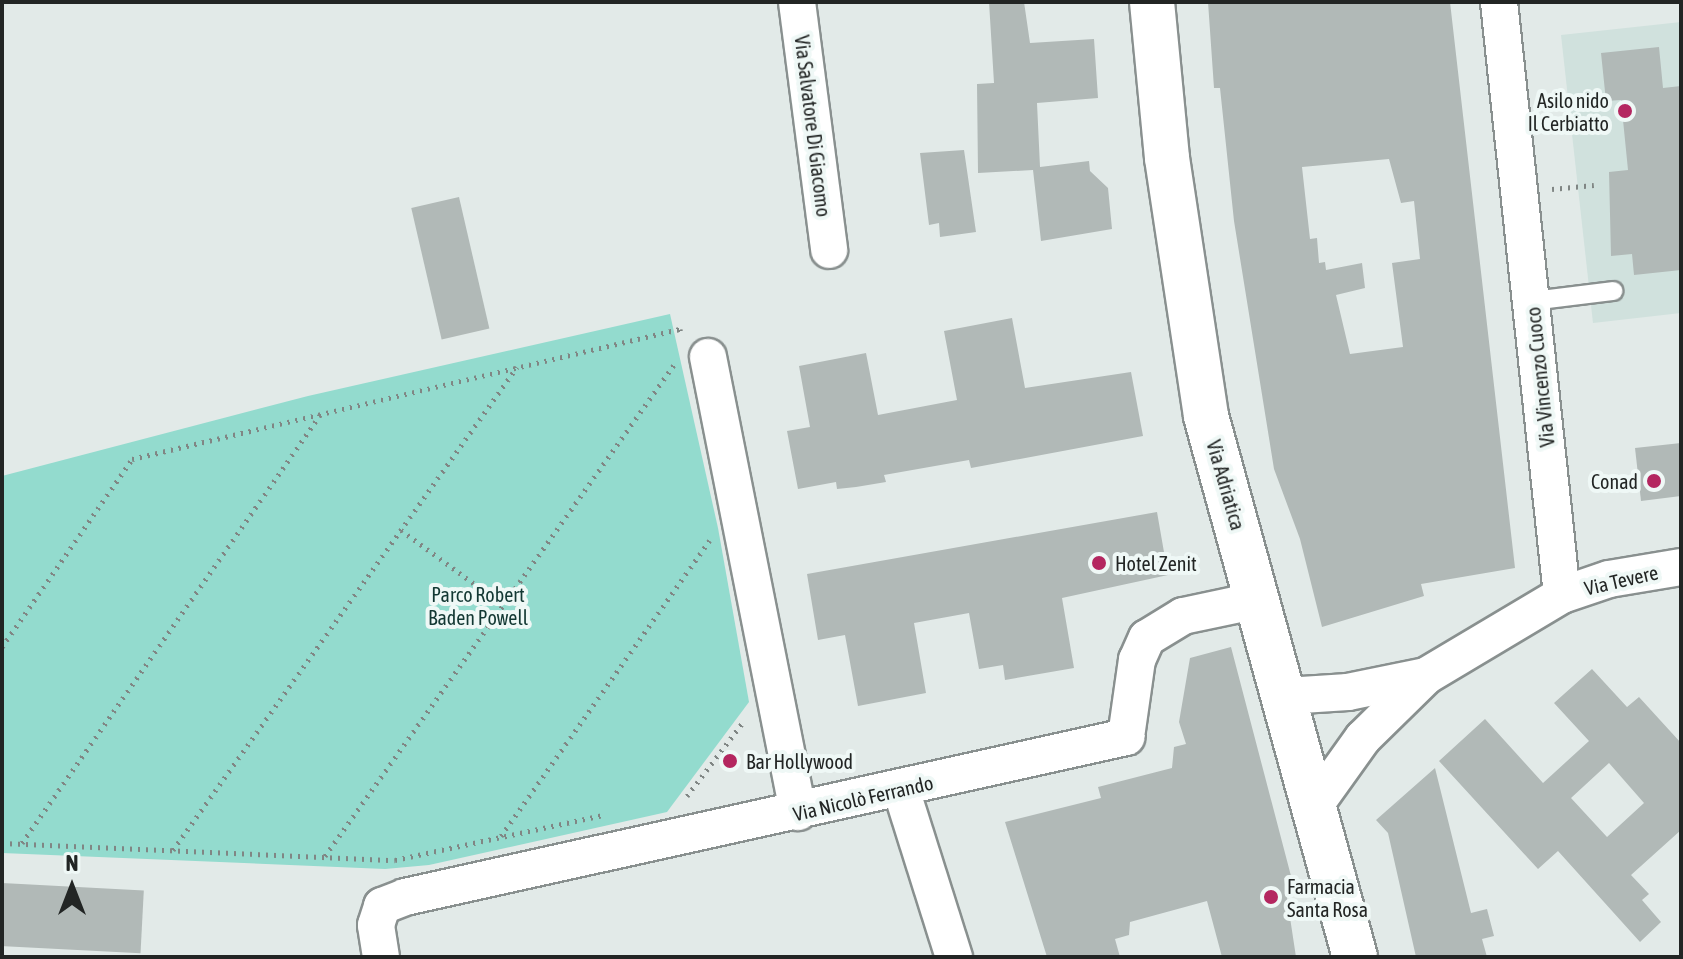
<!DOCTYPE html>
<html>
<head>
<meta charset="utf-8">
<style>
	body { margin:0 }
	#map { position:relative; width:1683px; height:959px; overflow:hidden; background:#e2eae8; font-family:"Asap Condensed",sans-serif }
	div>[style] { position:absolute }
	.built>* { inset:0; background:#d0e1dd }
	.green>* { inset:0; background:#93dbce }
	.building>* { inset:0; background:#b1b9b7; transform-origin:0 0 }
	.path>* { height:5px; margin-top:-2.5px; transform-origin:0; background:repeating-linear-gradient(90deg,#808684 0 2px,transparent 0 8px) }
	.roads { filter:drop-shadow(2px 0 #89908f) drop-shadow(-2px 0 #89908f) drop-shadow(0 2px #89908f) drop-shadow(0 -2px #89908f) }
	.service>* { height:18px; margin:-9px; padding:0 9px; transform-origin:9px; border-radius:9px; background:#fff }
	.minor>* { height:36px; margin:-18px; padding:0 18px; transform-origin:18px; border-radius:18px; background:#fff }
	.tertiary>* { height:44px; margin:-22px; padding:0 22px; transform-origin:22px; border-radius:22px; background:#fff }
	.dots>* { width:22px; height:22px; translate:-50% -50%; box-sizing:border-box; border:4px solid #eff8f6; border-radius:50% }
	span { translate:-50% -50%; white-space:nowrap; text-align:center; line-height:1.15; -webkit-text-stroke:8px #eff8f6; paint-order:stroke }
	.poi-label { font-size:20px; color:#222524 }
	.right { translate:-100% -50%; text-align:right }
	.left { translate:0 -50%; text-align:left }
	.street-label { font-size:20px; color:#222524 }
	.park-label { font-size:20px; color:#133833 }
	.frame { position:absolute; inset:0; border:4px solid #222524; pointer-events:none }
	.north { position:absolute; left:32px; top:847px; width:80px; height:80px; -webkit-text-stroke:6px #eff8f6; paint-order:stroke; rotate:0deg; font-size:22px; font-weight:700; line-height:32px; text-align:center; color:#222524 }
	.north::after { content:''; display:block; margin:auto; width:28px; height:36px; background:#222524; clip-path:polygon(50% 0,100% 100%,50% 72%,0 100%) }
</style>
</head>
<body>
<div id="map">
	<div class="built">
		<div style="clip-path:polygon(1681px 22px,1681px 313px,1593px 323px,1561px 35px)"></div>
	</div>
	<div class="green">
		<div style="clip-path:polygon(670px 314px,718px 528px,749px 702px,667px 812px,429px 865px,385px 869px,2px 853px,2px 476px,308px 396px)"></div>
	</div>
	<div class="building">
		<div style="clip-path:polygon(989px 2px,1024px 2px,1030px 43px,1094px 39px,1098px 98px,1037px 103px,1040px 167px,1089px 161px,1090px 171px,1108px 188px,1112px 229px,1041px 241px,1033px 170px,978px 173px,977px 84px,994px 83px)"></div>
		<div style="clip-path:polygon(evenodd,1208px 2px,1450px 2px,1515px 568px,1421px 584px,1424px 596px,1322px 627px,1300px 539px,1274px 469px,1234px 221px,1220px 88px,1214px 88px,1208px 2px,1389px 159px,1401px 203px,1414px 201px,1420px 259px,1392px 263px,1403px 347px,1350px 354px,1336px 295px,1365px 288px,1362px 263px,1326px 270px,1325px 262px,1319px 263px,1317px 238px,1310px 239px,1302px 167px,1389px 159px)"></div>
		<div style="clip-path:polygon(1659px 47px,1663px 88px,1681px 86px,1681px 270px,1634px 275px,1632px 254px,1611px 256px,1609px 172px,1628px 170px,1621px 100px,1606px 101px,1601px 53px)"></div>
		<div style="clip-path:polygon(964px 150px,976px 232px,940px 237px,939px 223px,929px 225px,920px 153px)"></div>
		<div style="left:459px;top:197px;width:135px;height:49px;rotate:77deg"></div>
		<div style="clip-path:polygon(1012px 318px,1025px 388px,1131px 372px,1143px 436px,971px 468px,969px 460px,884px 475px,886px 482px,856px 487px,837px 489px,836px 482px,798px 489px,787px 431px,810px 427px,799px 366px,866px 353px,878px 415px,957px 400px,944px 331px)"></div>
		<div style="clip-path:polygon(1681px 443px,1681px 496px,1641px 501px,1635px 448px)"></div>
		<div style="clip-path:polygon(1157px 512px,1168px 575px,1062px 598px,1074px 668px,1005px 680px,1003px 665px,979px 669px,969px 613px,914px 623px,926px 693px,858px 706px,845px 635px,818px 640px,807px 574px)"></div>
		<div style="clip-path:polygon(1231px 647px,1291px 876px,1284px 878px,1296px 957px,1222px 957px,1207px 901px,1130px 922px,1129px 935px,1115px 939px,1120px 957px,1047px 957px,1005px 822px,1101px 798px,1098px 787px,1172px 768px,1174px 747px,1186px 744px,1179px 722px,1190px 658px)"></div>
		<div style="clip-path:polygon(evenodd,1592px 669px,1627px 707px,1639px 697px,1681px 743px,1681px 830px,1631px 875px,1649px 894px,1642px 900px,1661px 922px,1640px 942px,1558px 851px,1538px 869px,1439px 761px,1485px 719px,1543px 783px,1589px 741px,1554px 703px,1592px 669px,1609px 763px,1644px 803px,1607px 837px,1571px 798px,1609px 763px)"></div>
		<div style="clip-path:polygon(1435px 768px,1471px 913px,1487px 909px,1494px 936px,1482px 939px,1487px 957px,1416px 957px,1388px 833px,1376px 820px)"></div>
		<div style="left:2px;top:883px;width:142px;height:63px;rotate:3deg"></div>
	</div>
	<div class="path">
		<div style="left:1552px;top:189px;width:42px;rotate:-5.4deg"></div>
		<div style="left:401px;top:530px;width:127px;rotate:36.3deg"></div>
		<div style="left:2px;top:647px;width:229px;rotate:-55.3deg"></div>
		<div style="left:132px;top:459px;width:563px;rotate:-13.35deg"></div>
		<div style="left:680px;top:329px;width:7px;rotate:82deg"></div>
		<div style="left:687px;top:796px;width:94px;rotate:-52.8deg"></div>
		<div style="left:501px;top:836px;width:362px;rotate:-54.8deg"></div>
		<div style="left:2px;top:843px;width:393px;rotate:2.5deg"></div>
		<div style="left:395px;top:860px;width:213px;rotate:-12.2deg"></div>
		<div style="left:22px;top:843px;width:522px;rotate:-55.15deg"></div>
		<div style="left:173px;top:850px;width:593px;rotate:-54.54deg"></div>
		<div style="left:325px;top:856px;width:606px;rotate:-54.61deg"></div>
	</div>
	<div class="roads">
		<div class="service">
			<div style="left:1532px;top:301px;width:82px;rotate:-7deg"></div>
		</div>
		<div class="minor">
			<div style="left:797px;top:2px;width:250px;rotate:82.6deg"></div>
			<div style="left:1499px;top:2px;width:596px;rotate:83.94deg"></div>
			<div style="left:708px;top:357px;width:464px;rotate:78.8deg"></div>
			<div style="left:1286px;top:696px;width:62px;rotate:-3.7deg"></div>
			<div style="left:1348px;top:692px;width:80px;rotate:-11.6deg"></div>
			<div style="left:901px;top:789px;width:176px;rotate:72.5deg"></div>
			<div style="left:1315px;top:805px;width:82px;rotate:-54.4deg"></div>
			<div style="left:1363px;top:738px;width:88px;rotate:-44.5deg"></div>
			<div style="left:1426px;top:676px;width:158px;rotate:-30.8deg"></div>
			<div style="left:1562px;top:595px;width:50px;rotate:-18.8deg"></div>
			<div style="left:1609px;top:579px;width:73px;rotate:-9.5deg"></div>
			<div style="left:381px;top:957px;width:32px;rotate:-99deg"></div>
			<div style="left:376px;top:925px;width:20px;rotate:-72deg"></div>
			<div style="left:382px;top:906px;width:25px;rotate:-21deg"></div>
			<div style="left:405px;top:897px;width:739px;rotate:-12.51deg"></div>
			<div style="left:1126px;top:737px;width:78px;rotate:-81.9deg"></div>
			<div style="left:1137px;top:660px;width:24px;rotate:-66deg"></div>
			<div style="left:1147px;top:638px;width:42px;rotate:-31.4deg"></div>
			<div style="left:1183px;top:616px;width:78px;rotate:-11.9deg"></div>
		</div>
		<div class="tertiary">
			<div style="left:1152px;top:2px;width:157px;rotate:84.5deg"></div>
			<div style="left:1167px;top:158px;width:261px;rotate:81.4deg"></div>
			<div style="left:1206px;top:416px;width:561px;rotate:74.6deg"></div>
		</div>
	</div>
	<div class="dots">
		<div style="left:1625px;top:111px;background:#b42760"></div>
		<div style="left:1654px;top:481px;background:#b42760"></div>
		<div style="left:1099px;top:563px;background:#b42760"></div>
		<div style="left:730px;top:761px;background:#b42760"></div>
		<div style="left:1271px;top:897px;background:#b42760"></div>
	</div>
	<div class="poi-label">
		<span class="right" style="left:1609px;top:112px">Asilo nido<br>Il Cerbiatto</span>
		<span class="right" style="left:1638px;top:481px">Conad</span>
		<span class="left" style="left:1115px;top:563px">Hotel Zenit</span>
		<span class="left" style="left:746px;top:761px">Bar Hollywood</span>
		<span class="left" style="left:1287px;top:898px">Farmacia<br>Santa Rosa</span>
	</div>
	<div class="street-label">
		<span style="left:813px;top:126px;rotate:83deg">Via Salvatore Di Giacomo</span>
		<span style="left:1540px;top:377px;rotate:-96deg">Via Vincenzo Cuoco</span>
		<span style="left:1226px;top:485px;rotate:74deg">Via Adriatica</span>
		<span style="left:1621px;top:580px;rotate:-13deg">Via Tevere</span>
		<span style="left:863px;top:798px;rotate:-13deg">Via Nicolò Ferrando</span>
	</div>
	<div class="park-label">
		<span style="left:478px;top:606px">Parco Robert<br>Baden Powell</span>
	</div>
	<div class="frame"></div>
	<div class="north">N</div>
</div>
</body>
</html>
